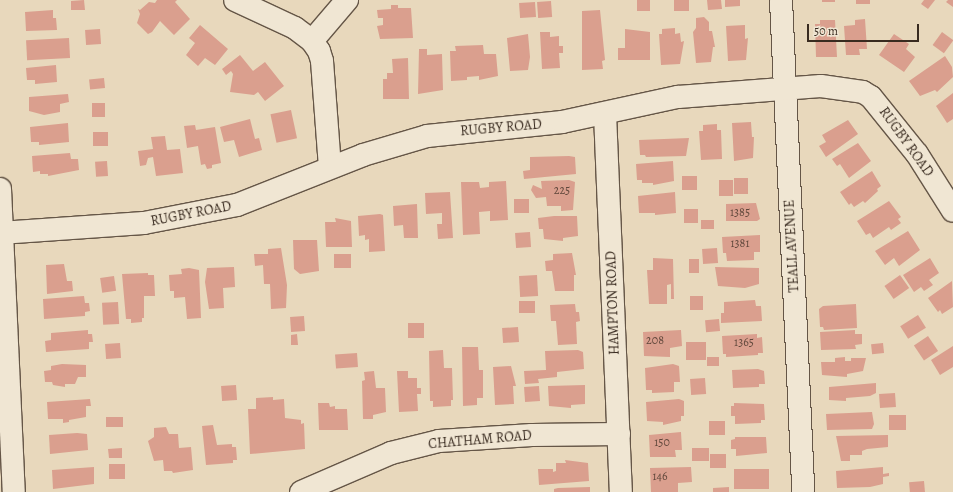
<!DOCTYPE html>
<html>
<head>
<meta charset="utf-8">
<style>
	body { margin:0 }
	#map { position:relative; width:953px; height:492px; overflow:hidden; background:#e8d8bc; font-family:Alegreya,serif }
	div>[style] { position:absolute }
	.building>* { inset:0; background:#da9f8e; transform-origin:0 0 }
	.roads { filter:drop-shadow(1px 0 #655647) drop-shadow(-1px 0 #655647) drop-shadow(0 1px #655647) drop-shadow(0 -1px #655647) }
	.minor>* { height:22px; margin:-11px; padding:0 11px; transform-origin:11px; border-radius:11px; background:#f0e6d3 }
	span { translate:-50% -50%; white-space:nowrap; text-align:center; line-height:1.15; -webkit-text-stroke:4px #f0e6d3; paint-order:stroke }
	.number-label { font-size:12px; color:#61483c }
	.number-label span { -webkit-text-stroke-width:0 }
	.street-label { font-size:14px; color:#392b20 }
	.scale { position:absolute; left:807px; top:24px; width:112px; height:18px; box-sizing:border-box; border:2px solid #392b20; border-top:0; padding-left:5px; font-size:12px; line-height:14px; white-space:nowrap; color:#392b20; -webkit-text-stroke:3px #f0e6d3; paint-order:stroke }
</style>
</head>
<body>
<div id="map">
	<div class="building">
		<div style="clip-path:polygon(84px 0,85px 10px,71px 10px,71px 1px)"></div>
		<div style="clip-path:polygon(157px 0,177px 0,175px 2px,190px 19px,174px 35px,160px 21px,152px 32px,148px 34px,137px 23px,140px 14px,138px 9px,140px 10px,149px 2px,155px 3px)"></div>
		<div style="left:637px;top:0;width:13px;height:11px"></div>
		<div style="left:674px;top:0;width:15px;height:11px"></div>
		<div style="clip-path:polygon(707px 0,721px 0,722px 9px,708px 10px)"></div>
		<div style="clip-path:polygon(725px 0,740px 0,740px 6px,725px 7px)"></div>
		<div style="left:822px;top:0;width:13px;height:2px"></div>
		<div style="left:856px;top:0;width:14px;height:4px"></div>
		<div style="clip-path:polygon(924px 0,935px 0,928px 9px,921px 4px)"></div>
		<div style="clip-path:polygon(948px 0,953px 0,953px 7px,946px 2px)"></div>
		<div style="left:551px;top:1px;width:16px;height:14px;rotate:86deg"></div>
		<div style="left:535px;top:2px;width:15px;height:16px;rotate:86deg"></div>
		<div style="clip-path:polygon(391px 5px,398px 5px,398px 8px,411px 8px,413px 38px,380px 39px,377px 26px,383px 25px,383px 18px,378px 18px,377px 10px,391px 9px)"></div>
		<div style="clip-path:polygon(53px 10px,53px 18px,56px 18px,57px 30px,26px 31px,25px 12px)"></div>
		<div style="clip-path:polygon(600px 10px,605px 60px,602px 61px,603px 69px,582px 70px,582px 11px)"></div>
		<div style="clip-path:polygon(704px 17px,709px 22px,709px 31px,712px 31px,715px 47px,713px 47px,711px 62px,696px 63px,693px 32px,696px 28px,696px 18px)"></div>
		<div style="clip-path:polygon(865px 19px,867px 49px,859px 49px,860px 55px,846px 55px,844px 26px,855px 25px,855px 20px)"></div>
		<div style="clip-path:polygon(820px 20px,835px 20px,837px 57px,816px 57px,815px 24px,820px 24px)"></div>
		<div style="clip-path:polygon(200px 25px,228px 49px,215px 65px,205px 58px,198px 66px,186px 55px,195px 43px,189px 38px)"></div>
		<div style="clip-path:polygon(745px 25px,745px 39px,748px 38px,746px 60px,728px 61px,726px 26px)"></div>
		<div style="clip-path:polygon(675px 28px,675px 34px,680px 33px,681px 42px,684px 41px,680px 64px,661px 65px,659px 34px,662px 34px,662px 29px)"></div>
		<div style="left:100px;top:29px;width:15px;height:15px;rotate:86deg"></div>
		<div style="clip-path:polygon(625px 29px,650px 32px,650px 60px,618px 60px,618px 48px,625px 48px)"></div>
		<div style="clip-path:polygon(540px 32px,550px 32px,550px 37px,559px 36px,559px 46px,563px 46px,563px 53px,559px 53px,560px 68px,542px 69px)"></div>
		<div style="left:942px;top:32px;width:14px;height:16px;rotate:36deg"></div>
		<div style="clip-path:polygon(528px 34px,530px 57px,528px 70px,510px 71px,507px 38px)"></div>
		<div style="clip-path:polygon(894px 34px,909px 44px,906px 49px,915px 57px,904px 72px,879px 55px)"></div>
		<div style="left:69px;top:38px;width:20px;height:43px;rotate:87deg"></div>
		<div style="clip-path:polygon(483px 45px,484px 54px,496px 54px,498px 76px,479px 80px,479px 76px,467px 77px,467px 80px,451px 81px,450px 51px,456px 51px,455px 46px)"></div>
		<div style="clip-path:polygon(419px 49px,427px 49px,427px 55px,442px 54px,443px 90px,418px 94px)"></div>
		<div style="clip-path:polygon(240px 55px,253px 71px,265px 62px,284px 86px,265px 101px,258px 92px,254px 95px,230px 92px,233px 74px,231px 71px,226px 75px,222px 69px)"></div>
		<div style="clip-path:polygon(945px 56px,952px 67px,953px 77px,937px 92px,935px 90px,920px 96px,909px 81px)"></div>
		<div style="clip-path:polygon(408px 58px,409px 99px,383px 99px,383px 79px,387px 79px,387px 73px,393px 73px,392px 59px)"></div>
		<div style="clip-path:polygon(56px 65px,57px 82px,35px 84px,35px 80px,27px 80px,26px 68px)"></div>
		<div style="left:104px;top:78px;width:10px;height:15px;rotate:84deg"></div>
		<div style="clip-path:polygon(953px 93px,953px 119px,947px 123px,936px 106px)"></div>
		<div style="clip-path:polygon(68px 94px,69px 102px,60px 104px,60px 112px,44px 115px,29px 111px,29px 97px)"></div>
		<div style="left:92px;top:103px;width:13px;height:14px"></div>
		<div style="left:291px;top:110px;width:29px;height:21px;rotate:78deg"></div>
		<div style="clip-path:polygon(250px 119px,255px 139px,259px 138px,262px 150px,239px 157px,234px 140px,224px 142px,220px 127px)"></div>
		<div style="clip-path:polygon(848px 120px,858px 134px,826px 157px,819px 146px,826px 142px,822px 135px)"></div>
		<div style="clip-path:polygon(751px 122px,752px 137px,754px 137px,753px 158px,734px 161px,732px 123px)"></div>
		<div style="clip-path:polygon(68px 123px,69px 142px,39px 145px,39px 142px,31px 142px,30px 127px)"></div>
		<div style="clip-path:polygon(717px 124px,717px 130px,721px 130px,722px 159px,701px 160px,699px 131px,703px 131px,703px 125px)"></div>
		<div style="clip-path:polygon(195px 125px,196px 130px,215px 127px,221px 163px,212px 165px,212px 168px,207px 169px,205px 164px,201px 165px,198px 146px,187px 148px,184px 126px)"></div>
		<div style="left:93px;top:132px;width:15px;height:14px"></div>
		<div style="clip-path:polygon(165px 136px,167px 150px,180px 149px,183px 173px,156px 176px,153px 157px,148px 158px,146px 165px,140px 166px,138px 151px,153px 149px,151px 137px)"></div>
		<div style="clip-path:polygon(689px 138px,686px 156px,646px 157px,645px 155px,640px 155px,639px 140px)"></div>
		<div style="clip-path:polygon(858px 143px,871px 161px,849px 178px,840px 164px,837px 166px,832px 159px)"></div>
		<div style="clip-path:polygon(70px 153px,71px 159px,78px 159px,79px 170px,48px 176px,48px 174px,40px 174px,40px 171px,33px 172px,32px 156px)"></div>
		<div style="clip-path:polygon(569px 156px,575px 157px,576px 174px,524px 179px,523px 171px,530px 170px,530px 157px)"></div>
		<div style="left:107px;top:161px;width:15px;height:12px;rotate:86deg"></div>
		<div style="clip-path:polygon(673px 161px,674px 181px,653px 185px,653px 183px,642px 183px,642px 180px,637px 180px,636px 164px)"></div>
		<div style="clip-path:polygon(872px 171px,881px 186px,877px 189px,878px 191px,865px 203px,863px 201px,854px 207px,851px 203px,849px 205px,840px 192px)"></div>
		<div style="left:682px;top:176px;width:15px;height:14px"></div>
		<div style="left:748px;top:178px;width:16px;height:14px;rotate:90deg"></div>
		<div style="clip-path:polygon(569px 180px,575px 182px,573px 210px,561px 211px,561px 206px,547px 206px,546px 197px,536px 198px,531px 190px,533px 185px,542px 189px,541px 181px)"></div>
		<div style="left:719px;top:180px;width:14px;height:16px"></div>
		<div style="clip-path:polygon(506px 181px,508px 220px,490px 221px,490px 211px,479px 212px,480px 234px,463px 235px,461px 182px,479px 182px,480px 188px,489px 187px,489px 182px)"></div>
		<div style="clip-path:polygon(450px 192px,453px 238px,438px 239px,437px 224px,442px 224px,442px 213px,426px 214px,425px 193px)"></div>
		<div style="clip-path:polygon(675px 192px,676px 213px,655px 215px,655px 213px,639px 213px,638px 196px)"></div>
		<div style="left:529px;top:199px;width:14px;height:15px;rotate:90deg"></div>
		<div style="clip-path:polygon(889px 201px,901px 217px,898px 219px,901px 223px,891px 230px,889px 227px,873px 238px,870px 233px,866px 235px,857px 221px)"></div>
		<div style="clip-path:polygon(756px 203px,760px 219px,757px 221px,726px 221px,726px 204px)"></div>
		<div style="clip-path:polygon(417px 204px,418px 238px,404px 238px,403px 225px,394px 226px,393px 206px)"></div>
		<div style="left:698px;top:209px;width:14px;height:14px;rotate:90deg"></div>
		<div style="clip-path:polygon(380px 214px,383px 215px,385px 251px,369px 252px,369px 239px,365px 240px,365px 235px,359px 236px,358px 216px)"></div>
		<div style="clip-path:polygon(554px 216px,577px 216px,578px 236px,563px 238px,563px 241px,544px 239px,543px 229px,539px 229px,538px 218px)"></div>
		<div style="clip-path:polygon(335px 218px,351px 221px,352px 247px,326px 247px,325px 222px,336px 222px)"></div>
		<div style="left:701px;top:220px;width:13px;height:9px"></div>
		<div style="clip-path:polygon(908px 231px,920px 250px,899px 266px,894px 258px,885px 265px,875px 251px)"></div>
		<div style="left:530px;top:232px;width:15px;height:15px;rotate:86deg"></div>
		<div style="clip-path:polygon(760px 235px,760px 252px,754px 252px,754px 260px,727px 261px,726px 253px,723px 253px,722px 237px)"></div>
		<div style="clip-path:polygon(293px 240px,317px 240px,319px 271px,300px 274px,294px 269px)"></div>
		<div style="clip-path:polygon(281px 248px,287px 285px,286px 308px,271px 309px,270px 284px,264px 284px,263px 265px,255px 266px,254px 254px,268px 254px,268px 249px)"></div>
		<div style="left:717px;top:248px;width:15px;height:15px;rotate:86deg"></div>
		<div style="clip-path:polygon(572px 253px,576px 275px,574px 275px,574px 291px,555px 291px,552px 271px,546px 271px,545px 261px,553px 260px,553px 254px)"></div>
		<div style="left:351px;top:254px;width:14px;height:17px;rotate:90deg"></div>
		<div style="clip-path:polygon(653px 258px,673px 259px,674px 299px,671px 299px,671px 284px,667px 285px,667px 304px,649px 304px,647px 270px,653px 270px)"></div>
		<div style="clip-path:polygon(930px 258px,939px 273px,929px 280px,933px 285px,924px 291px,921px 287px,914px 292px,903px 275px)"></div>
		<div style="left:689px;top:259px;width:10px;height:14px"></div>
		<div style="clip-path:polygon(64px 264px,67px 281px,72px 281px,73px 291px,47px 294px,46px 265px)"></div>
		<div style="clip-path:polygon(234px 267px,235px 287px,223px 288px,224px 308px,209px 309px,205px 282px,207px 268px)"></div>
		<div style="clip-path:polygon(715px 267px,759px 268px,759px 284px,745px 288px,718px 286px)"></div>
		<div style="clip-path:polygon(189px 268px,199px 270px,201px 318px,187px 319px,185px 297px,174px 298px,174px 291px,170px 291px,169px 275px,182px 274px,181px 269px)"></div>
		<div style="clip-path:polygon(148px 273px,148px 275px,154px 275px,155px 296px,144px 296px,144px 318px,142px 318px,142px 322px,131px 323px,131px 319px,126px 319px,122px 274px)"></div>
		<div style="left:537px;top:275px;width:21px;height:18px;rotate:87deg"></div>
		<div style="left:900px;top:275px;width:16px;height:19px;rotate:55deg"></div>
		<div style="left:114px;top:276px;width:15px;height:14px;rotate:82deg"></div>
		<div style="clip-path:polygon(952px 281px,953px 307px,942px 314px,940px 310px,938px 312px,928px 298px)"></div>
		<div style="clip-path:polygon(84px 296px,85px 303px,89px 303px,90px 311px,85px 312px,85px 316px,44px 319px,43px 299px)"></div>
		<div style="left:690px;top:296px;width:13px;height:14px"></div>
		<div style="clip-path:polygon(755px 300px,756px 306px,761px 306px,762px 321px,721px 323px,721px 313px,724px 313px,724px 302px)"></div>
		<div style="left:535px;top:301px;width:12px;height:16px;rotate:90deg"></div>
		<div style="left:118px;top:302px;width:22px;height:16px;rotate:87deg"></div>
		<div style="clip-path:polygon(575px 304px,576px 312px,579px 312px,580px 321px,576px 322px,577px 344px,558px 345px,556px 321px,551px 321px,550px 305px)"></div>
		<div style="clip-path:polygon(856px 304px,857px 328px,824px 330px,823px 327px,820px 327px,819px 309px,823px 306px)"></div>
		<div style="left:918px;top:315px;width:15px;height:21px;rotate:58deg"></div>
		<div style="left:304px;top:316px;width:15px;height:14px;rotate:86deg"></div>
		<div style="left:719px;top:319px;width:12px;height:14px;rotate:85deg"></div>
		<div style="left:408px;top:323px;width:16px;height:15px"></div>
		<div style="left:518px;top:327px;width:15px;height:16px;rotate:86deg"></div>
		<div style="clip-path:polygon(88px 330px,88px 334px,92px 334px,93px 342px,89px 342px,89px 349px,46px 352px,45px 341px,51px 340px,51px 333px)"></div>
		<div style="clip-path:polygon(681px 330px,682px 346px,670px 348px,670px 357px,644px 356px,643px 332px)"></div>
		<div style="clip-path:polygon(855px 330px,855px 334px,862px 334px,862px 344px,855px 345px,856px 349px,821px 350px,820px 332px)"></div>
		<div style="clip-path:polygon(297px 334px,298px 345px,291px 345px,291px 335px)"></div>
		<div style="clip-path:polygon(757px 334px,757px 338px,762px 337px,763px 353px,758px 353px,758px 355px,726px 357px,726px 354px,723px 354px,722px 336px)"></div>
		<div style="left:928px;top:336px;width:18px;height:17px;rotate:56deg"></div>
		<div style="left:706px;top:342px;width:18px;height:20px;rotate:90deg"></div>
		<div style="left:120px;top:343px;width:15px;height:15px;rotate:86deg"></div>
		<div style="left:883px;top:343px;width:10px;height:12px;rotate:84deg"></div>
		<div style="clip-path:polygon(953px 346px,953px 367px,940px 375px,931px 360px)"></div>
		<div style="clip-path:polygon(462px 347px,478px 347px,479px 370px,483px 370px,483px 398px,477px 398px,477px 405px,463px 406px)"></div>
		<div style="clip-path:polygon(443px 350px,444px 368px,452px 368px,453px 400px,451px 400px,451px 406px,433px 407px,433px 401px,430px 401px,429px 351px)"></div>
		<div style="clip-path:polygon(578px 350px,583px 352px,584px 369px,557px 372px,557px 377px,538px 379px,539px 383px,525px 384px,524px 371px,546px 370px,545px 351px)"></div>
		<div style="left:357px;top:353px;width:14px;height:22px;rotate:86deg"></div>
		<div style="left:719px;top:357px;width:9px;height:12px;rotate:90deg"></div>
		<div style="clip-path:polygon(845px 357px,845px 361px,851px 361px,851px 358px,866px 358px,863px 371px,847px 374px,847px 377px,822px 375px,821px 362px,835px 362px,835px 358px)"></div>
		<div style="clip-path:polygon(62px 364px,86px 365px,86px 377px,78px 377px,75px 384px,65px 384px,65px 387px,53px 385px,52px 382px,45px 382px,44px 371px,51px 370px,51px 366px)"></div>
		<div style="clip-path:polygon(673px 364px,679px 366px,680px 382px,674px 382px,674px 392px,652px 393px,652px 390px,646px 390px,645px 368px)"></div>
		<div style="clip-path:polygon(511px 366px,516px 386px,513px 386px,514px 404px,495px 405px,493px 367px)"></div>
		<div style="clip-path:polygon(758px 369px,764px 371px,765px 384px,759px 384px,759px 387px,733px 388px,732px 370px)"></div>
		<div style="clip-path:polygon(374px 371px,376px 388px,385px 388px,386px 412px,373px 415px,373px 419px,363px 419px,362px 381px,365px 380px,364px 372px)"></div>
		<div style="clip-path:polygon(397px 371px,408px 371px,408px 378px,417px 378px,417px 388px,421px 388px,421px 394px,417px 394px,418px 411px,399px 412px)"></div>
		<div style="left:705px;top:378px;width:16px;height:15px;rotate:86deg"></div>
		<div style="clip-path:polygon(876px 383px,876px 393px,870px 396px,846px 398px,846px 401px,829px 400px,829px 387px)"></div>
		<div style="left:236px;top:385px;width:15px;height:15px;rotate:86deg"></div>
		<div style="clip-path:polygon(585px 385px,585px 404px,571px 405px,571px 408px,549px 406px,548px 386px)"></div>
		<div style="left:539px;top:386px;width:15px;height:15px;rotate:86deg"></div>
		<div style="left:895px;top:393px;width:14px;height:16px;rotate:86deg"></div>
		<div style="clip-path:polygon(273px 397px,273px 400px,284px 399px,285px 418px,301px 420px,301px 424px,304px 423px,305px 449px,250px 454px,248px 409px,256px 409px,256px 398px)"></div>
		<div style="clip-path:polygon(90px 399px,91px 406px,86px 406px,86px 417px,69px 420px,69px 422px,63px 423px,63px 419px,48px 419px,47px 402px)"></div>
		<div style="clip-path:polygon(679px 399px,684px 401px,684px 416px,681px 416px,681px 421px,663px 425px,663px 422px,647px 421px,646px 402px)"></div>
		<div style="clip-path:polygon(318px 403px,329px 403px,330px 407px,335px 406px,335px 409px,347px 409px,348px 430px,319px 430px)"></div>
		<div style="clip-path:polygon(734px 403px,764px 404px,765px 420px,761px 420px,761px 423px,735px 424px,735px 416px,731px 416px,731px 406px,734px 406px)"></div>
		<div style="clip-path:polygon(872px 412px,874px 424px,872px 429px,827px 430px,826px 414px)"></div>
		<div style="left:889px;top:415px;width:17px;height:15px"></div>
		<div style="left:123px;top:417px;width:10px;height:17px;rotate:90deg"></div>
		<div style="left:725px;top:421px;width:14px;height:16px;rotate:90deg"></div>
		<div style="clip-path:polygon(213px 425px,217px 445px,232px 444px,232px 447px,236px 447px,237px 460px,233px 460px,233px 463px,206px 465px,202px 426px)"></div>
		<div style="clip-path:polygon(166px 427px,169px 434px,178px 434px,179px 448px,191px 447px,193px 470px,173px 473px,172px 471px,164px 471px,163px 460px,154px 461px,148px 441px,154px 437px,154px 428px)"></div>
		<div style="clip-path:polygon(681px 432px,682px 450px,675px 450px,676px 457px,650px 457px,649px 435px)"></div>
		<div style="clip-path:polygon(77px 433px,87px 434px,88px 450px,50px 454px,49px 435px)"></div>
		<div style="clip-path:polygon(888px 435px,888px 447px,867px 449px,862px 451px,862px 455px,850px 455px,850px 461px,841px 461px,836px 436px)"></div>
		<div style="clip-path:polygon(735px 437px,766px 437px,767px 453px,736px 456px,736px 449px,731px 449px,731px 440px,735px 439px)"></div>
		<div style="clip-path:polygon(122px 448px,122px 458px,109px 458px,108px 449px)"></div>
		<div style="left:709px;top:448px;width:13px;height:17px;rotate:90deg"></div>
		<div style="left:726px;top:454px;width:14px;height:16px;rotate:90deg"></div>
		<div style="clip-path:polygon(565px 460px,588px 463px,589px 481px,539px 485px,538px 469px,553px 469px,553px 472px,556px 471px,556px 463px,566px 463px)"></div>
		<div style="left:125px;top:464px;width:15px;height:16px;rotate:90deg"></div>
		<div style="clip-path:polygon(94px 467px,94px 484px,53px 489px,52px 470px)"></div>
		<div style="clip-path:polygon(691px 467px,692px 482px,678px 483px,678px 492px,651px 492px,650px 468px)"></div>
		<div style="clip-path:polygon(883px 467px,883px 474px,889px 473px,889px 476px,883px 477px,883px 484px,870px 487px,837px 488px,836px 471px)"></div>
		<div style="left:769px;top:469px;width:20px;height:35px;rotate:90deg"></div>
		<div style="left:924px;top:481px;width:11px;height:15px;rotate:85deg"></div>
		<div style="clip-path:polygon(590px 487px,590px 492px,554px 492px,554px 489px,558px 488px)"></div>
		<div style="clip-path:polygon(729px 487px,729px 492px,713px 492px,713px 488px)"></div>
	</div>
	<div class="roads">
		<div class="minor">
			<div style="left:235px;top:0;width:66px;rotate:25deg"></div>
			<div style="left:295px;top:28px;width:21px;rotate:37deg"></div>
			<div style="left:312px;top:41px;width:12px;rotate:55deg"></div>
			<div style="left:319px;top:51px;width:10px;rotate:73deg"></div>
			<div style="left:322px;top:61px;width:106px;rotate:85.7deg"></div>
			<div style="left:781px;top:0;width:492px;rotate:87.4deg"></div>
			<div style="left:312px;top:41px;width:54px;rotate:-49.5deg"></div>
			<div style="left:605px;top:114px;width:378px;rotate:87.6deg"></div>
			<div style="left:0;top:189px;width:303px;rotate:87.4deg"></div>
			<div style="left:0;top:233px;width:144px;rotate:-4deg"></div>
			<div style="left:144px;top:223px;width:95px;rotate:-11deg"></div>
			<div style="left:237px;top:205px;width:136px;rotate:-21.6deg"></div>
			<div style="left:363px;top:155px;width:67px;rotate:-16.5deg"></div>
			<div style="left:427px;top:136px;width:136px;rotate:-5.9deg"></div>
			<div style="left:562px;top:122px;width:119px;rotate:-12.2deg"></div>
			<div style="left:678px;top:97px;width:143px;rotate:-4.4deg"></div>
			<div style="left:821px;top:86px;width:42px;rotate:8.1deg"></div>
			<div style="left:863px;top:92px;width:9px;rotate:32deg"></div>
			<div style="left:871px;top:97px;width:73px;rotate:51.1deg"></div>
			<div style="left:917px;top:154px;width:67px;rotate:57.7deg"></div>
			<div style="left:301px;top:492px;width:98px;rotate:-23.4deg"></div>
			<div style="left:391px;top:453px;width:49px;rotate:-14deg"></div>
			<div style="left:439px;top:441px;width:93px;rotate:-3.7deg"></div>
			<div style="left:532px;top:435px;width:87px;rotate:-0.7deg"></div>
		</div>
	</div>
	<div class="number-label">
		<span style="left:562px;top:191px">225</span>
		<span style="left:740px;top:213px">1385</span>
		<span style="left:740px;top:244px">1381</span>
		<span style="left:655px;top:341px">208</span>
		<span style="left:744px;top:343px">1365</span>
		<span style="left:662px;top:443px">150</span>
		<span style="left:660px;top:477px">146</span>
	</div>
	<div class="street-label">
		<span style="left:501px;top:128px;rotate:-5deg">RUGBY ROAD</span>
		<span style="left:906px;top:142px;rotate:54deg">RUGBY ROAD</span>
		<span style="left:191px;top:214px;rotate:-11deg">RUGBY ROAD</span>
		<span style="left:792px;top:246px;rotate:-93deg">TEALL AVENUE</span>
		<span style="left:613px;top:303px;rotate:-92deg">HAMPTON ROAD</span>
		<span style="left:480px;top:440px;rotate:-5deg">CHATHAM ROAD</span>
	</div>
	<div class="scale">50 m</div>
</div>
</body>
</html>
